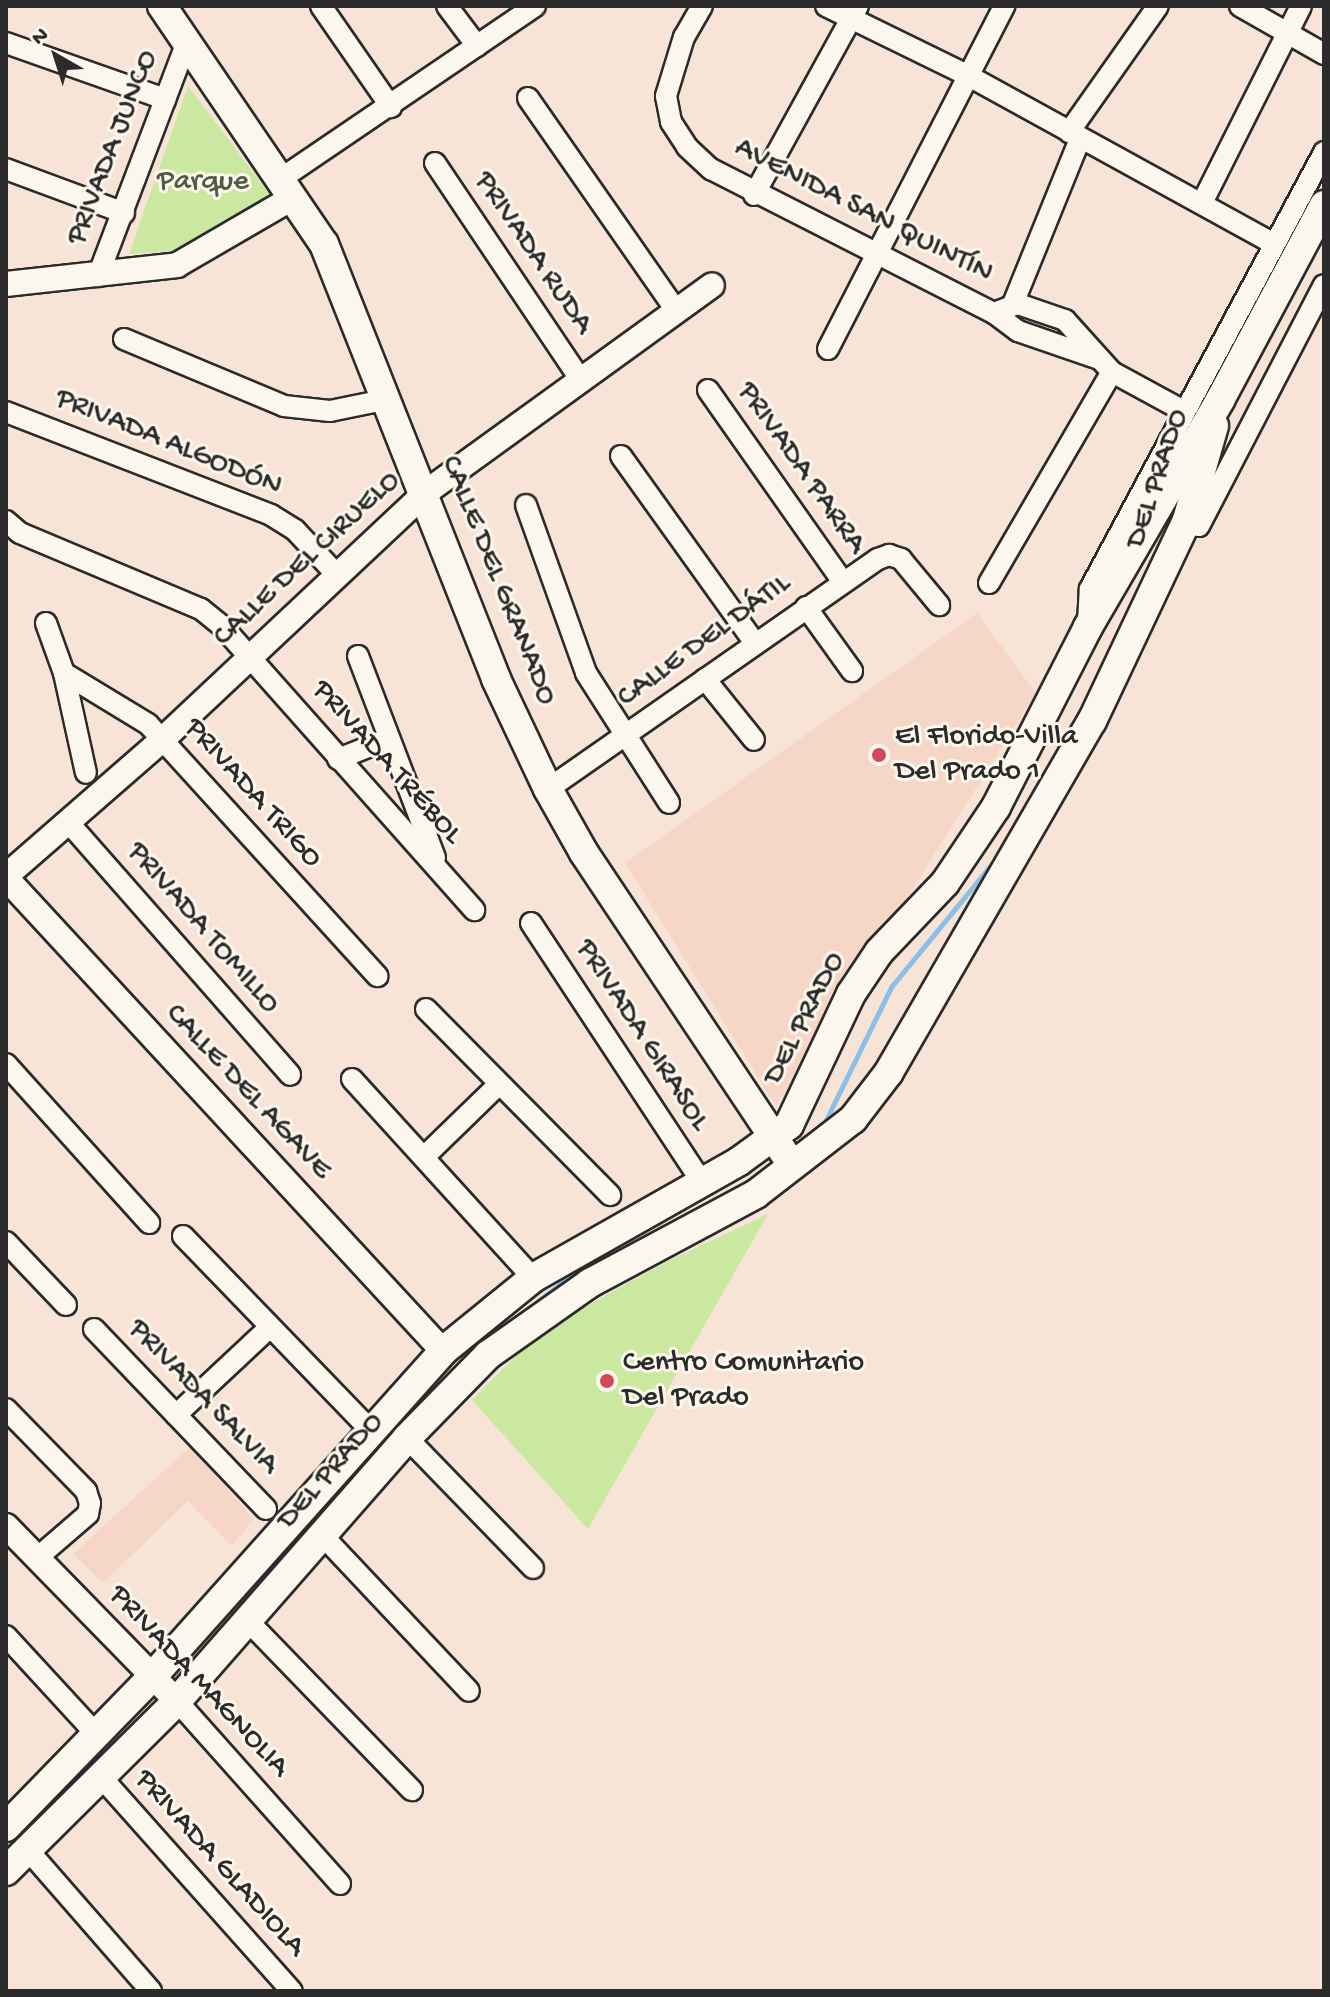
<!DOCTYPE html>
<html>
<head>
<meta charset="utf-8">
<style>
	body { margin:0 }
	#map { position:relative; width:1330px; height:1997px; overflow:hidden; background:#f8e4d6; font-family:"Gochi Hand",sans-serif }
	div>[style] { position:absolute }
	.built>* { inset:0; background:#f6d7c7 }
	.green>* { inset:0; background:#cae8a0 }
	.stream>* { height:5px; margin:-2.5px; padding:0 2.5px; transform-origin:2.5px; border-radius:2.5px; background:#8ac0e8 }
	.roads { filter:drop-shadow(2px 0 #2b2b2b) drop-shadow(-2px 0 #2b2b2b) drop-shadow(0 2px #2b2b2b) drop-shadow(0 -2px #2b2b2b) }
	.minor>* { height:20px; margin:-10px; padding:0 10px; transform-origin:10px; border-radius:10px; background:#fbf7ec }
	.tertiary>* { height:24px; margin:-12px; padding:0 12px; transform-origin:12px; border-radius:12px; background:#fbf7ec }
	.secondary>* { height:28px; margin:-14px; padding:0 14px; transform-origin:14px; border-radius:14px; background:#fbf7ec }
	.dots>* { width:22px; height:22px; translate:-50% -50%; box-sizing:border-box; border:4px solid #fbf7ec; border-radius:50% }
	span { translate:-50% -50%; white-space:nowrap; text-align:center; line-height:1.15; -webkit-text-stroke:6px #fbf7ec; paint-order:stroke }
	.street-label { font-size:30px; color:#2b2b2b }
	.park-label { font-size:30px; color:#535a48 }
	.poi-label { font-size:30px; color:#2b2b2b }
	.left { translate:0 -50%; text-align:left }
	.frame { position:absolute; inset:0; border:8px solid #2b2b2b; pointer-events:none }
	.north { position:absolute; left:16px; top:16px; width:80px; height:80px; -webkit-text-stroke:6px #fbf7ec; paint-order:stroke; rotate:321deg; font-size:22px; font-weight:700; line-height:32px; text-align:center; color:#2b2b2b }
	.north::after { content:''; display:block; margin:auto; width:28px; height:36px; background:#2b2b2b; clip-path:polygon(50% 0,100% 100%,50% 72%,0 100%) }
</style>
</head>
<body>
<div id="map">
	<div class="built">
		<div style="clip-path:polygon(977px 613px,1036px 693px,776px 1106px,625px 863px)"></div>
		<div style="clip-path:polygon(190px 1447px,254px 1519px,232px 1546px,188px 1501px,103px 1583px,73px 1554px)"></div>
	</div>
	<div class="green">
		<div style="clip-path:polygon(188px 86px,271px 196px,184px 250px,129px 254px)"></div>
		<div style="clip-path:polygon(768px 1214px,588px 1529px,472px 1400px,541px 1331px,668px 1261px)"></div>
	</div>
	<div class="stream">
		<div style="left:823px;top:1126px;width:155px;rotate:-63.9deg"></div>
		<div style="left:891px;top:987px;width:171px;rotate:-50.7deg"></div>
		<div style="left:519px;top:1316px;width:57px;rotate:-37.9deg"></div>
		<div style="left:564px;top:1281px;width:152px;rotate:-28.2deg"></div>
		<div style="left:176px;top:1681px;width:18px;rotate:-49deg"></div>
		<div style="left:6px;top:1848px;width:130px;rotate:-43.8deg"></div>
	</div>
	<div class="roads">
		<div class="minor">
			<div style="left:321px;top:6px;width:123px;rotate:55.3deg"></div>
			<div style="left:447px;top:6px;width:50px;rotate:53.1deg"></div>
			<div style="left:702px;top:6px;width:36px;rotate:120deg"></div>
			<div style="left:684px;top:37px;width:62px;rotate:107deg"></div>
			<div style="left:666px;top:96px;width:26px;rotate:79deg"></div>
			<div style="left:671px;top:122px;width:30px;rotate:57deg"></div>
			<div style="left:687px;top:147px;width:33px;rotate:43deg"></div>
			<div style="left:711px;top:169px;width:318px;rotate:27deg"></div>
			<div style="left:994px;top:313px;width:26px;rotate:-21deg"></div>
			<div style="left:1018px;top:304px;width:50px;rotate:18.8deg"></div>
			<div style="left:1065px;top:320px;width:70px;rotate:47.9deg"></div>
			<div style="left:1112px;top:372px;width:80px;rotate:28.5deg"></div>
			<div style="left:826px;top:6px;width:157px;rotate:26.1deg"></div>
			<div style="left:967px;top:75px;width:348px;rotate:28.8deg"></div>
			<div style="left:1240px;top:6px;width:97px;rotate:29.7deg"></div>
			<div style="left:6px;top:43px;width:169px;rotate:19.4deg"></div>
			<div style="left:528px;top:98px;width:259px;rotate:55.1deg"></div>
			<div style="left:1069px;top:132px;width:154px;rotate:-54.8deg"></div>
			<div style="left:435px;top:163px;width:260px;rotate:56.1deg"></div>
			<div style="left:6px;top:169px;width:126px;rotate:20.4deg"></div>
			<div style="left:282px;top:178px;width:306px;rotate:-34.2deg"></div>
			<div style="left:754px;top:195px;width:216px;rotate:-61.2deg"></div>
			<div style="left:1202px;top:203px;width:220px;rotate:-63.3deg"></div>
			<div style="left:98px;top:276px;width:250px;rotate:-69.2deg"></div>
			<div style="left:1013px;top:304px;width:178px;rotate:-67.9deg"></div>
			<div style="left:994px;top:313px;width:30px;rotate:37deg"></div>
			<div style="left:1018px;top:331px;width:83px;rotate:19.1deg"></div>
			<div style="left:124px;top:339px;width:173px;rotate:22.7deg"></div>
			<div style="left:284px;top:406px;width:46px;rotate:6.2deg"></div>
			<div style="left:330px;top:411px;width:60px;rotate:-11.5deg"></div>
			<div style="left:828px;top:349px;width:386px;rotate:-62.8deg"></div>
			<div style="left:708px;top:390px;width:235px;rotate:54.9deg"></div>
			<div style="left:6px;top:412px;width:284px;rotate:21.2deg"></div>
			<div style="left:271px;top:515px;width:28px;rotate:32deg"></div>
			<div style="left:295px;top:530px;width:60px;rotate:47deg"></div>
			<div style="left:621px;top:456px;width:230px;rotate:54.4deg"></div>
			<div style="left:526px;top:505px;width:178px;rotate:70.3deg"></div>
			<div style="left:586px;top:673px;width:154px;rotate:57.4deg"></div>
			<div style="left:1187px;top:520px;width:13px;rotate:27deg"></div>
			<div style="left:1199px;top:526px;width:271px;rotate:-62.6deg"></div>
			<div style="left:6px;top:521px;width:18px;rotate:41deg"></div>
			<div style="left:20px;top:533px;width:196px;rotate:22.8deg"></div>
			<div style="left:201px;top:609px;width:27px;rotate:39deg"></div>
			<div style="left:222px;top:626px;width:380px;rotate:48.4deg"></div>
			<div style="left:989px;top:583px;width:244px;rotate:-59.8deg"></div>
			<div style="left:806px;top:607px;width:79px;rotate:54.3deg"></div>
			<div style="left:46px;top:623px;width:53px;rotate:70.2deg"></div>
			<div style="left:64px;top:673px;width:102px;rotate:77.6deg"></div>
			<div style="left:1088px;top:623px;width:34px;rotate:-87deg"></div>
			<div style="left:1090px;top:589px;width:496px;rotate:-61.8deg"></div>
			<div style="left:358px;top:656px;width:216px;rotate:69.1deg"></div>
			<div style="left:64px;top:673px;width:98px;rotate:31.3deg"></div>
			<div style="left:148px;top:724px;width:341px;rotate:47.7deg"></div>
			<div style="left:705px;top:679px;width:78px;rotate:51.2deg"></div>
			<div style="left:338px;top:759px;width:54px;rotate:-21.8deg"></div>
			<div style="left:548px;top:789px;width:402px;rotate:-34.9deg"></div>
			<div style="left:878px;top:559px;width:12px;rotate:-20deg"></div>
			<div style="left:889px;top:555px;width:13px;rotate:18deg"></div>
			<div style="left:901px;top:559px;width:60px;rotate:50.4deg"></div>
			<div style="left:69px;top:823px;width:335px;rotate:48.7deg"></div>
			<div style="left:531px;top:923px;width:310px;rotate:56.6deg"></div>
			<div style="left:426px;top:1009px;width:262px;rotate:45.3deg"></div>
			<div style="left:6px;top:1064px;width:214px;rotate:48deg"></div>
			<div style="left:352px;top:1079px;width:269px;rotate:47.7deg"></div>
			<div style="left:424px;top:1157px;width:105px;rotate:-44.2deg"></div>
			<div style="left:183px;top:1236px;width:271px;rotate:46deg"></div>
			<div style="left:6px;top:1242px;width:87px;rotate:46.4deg"></div>
			<div style="left:94px;top:1329px;width:249px;rotate:46.3deg"></div>
			<div style="left:6px;top:1409px;width:115px;rotate:45.7deg"></div>
			<div style="left:86px;top:1491px;width:13px;rotate:72deg"></div>
			<div style="left:90px;top:1503px;width:11px;rotate:100deg"></div>
			<div style="left:88px;top:1514px;width:67px;rotate:139.2deg"></div>
			<div style="left:176px;top:1415px;width:127px;rotate:-43.1deg"></div>
			<div style="left:407px;top:1438px;width:181px;rotate:45.9deg"></div>
			<div style="left:322px;top:1535px;width:214px;rotate:46.7deg"></div>
			<div style="left:247px;top:1620px;width:237px;rotate:45.9deg"></div>
			<div style="left:6px;top:1636px;width:134px;rotate:47.4deg"></div>
			<div style="left:177px;top:1701px;width:245px;rotate:48.3deg"></div>
			<div style="left:102px;top:1778px;width:285px;rotate:48.3deg"></div>
			<div style="left:28px;top:1850px;width:187px;rotate:48.9deg"></div>
		</div>
		<div class="tertiary">
			<div style="left:6px;top:284px;width:172px;rotate:-6.3deg"></div>
			<div style="left:177px;top:265px;width:135px;rotate:-30.2deg"></div>
			<div style="left:6px;top:876px;width:207px;rotate:-41.1deg"></div>
			<div style="left:162px;top:740px;width:361px;rotate:-43.2deg"></div>
			<div style="left:425px;top:493px;width:354px;rotate:-35.9deg"></div>
			<div style="left:6px;top:878px;width:644px;rotate:47.27deg"></div>
			<div style="left:6px;top:1526px;width:245px;rotate:45.7deg"></div>
		</div>
		<div class="secondary">
			<div style="left:162px;top:6px;width:288px;rotate:55.8deg"></div>
			<div style="left:324px;top:244px;width:468px;rotate:68.4deg"></div>
			<div style="left:496px;top:679px;width:122px;rotate:64.7deg"></div>
			<div style="left:548px;top:789px;width:73px;rotate:60.6deg"></div>
			<div style="left:584px;top:853px;width:361px;rotate:56.3deg"></div>
			<div style="left:6px;top:1827px;width:209px;rotate:-45.8deg"></div>
			<div style="left:152px;top:1677px;width:437px;rotate:-48.2deg"></div>
			<div style="left:443px;top:1351px;width:116px;rotate:-39deg"></div>
			<div style="left:533px;top:1278px;width:236px;rotate:-29.5deg"></div>
			<div style="left:738px;top:1162px;width:63px;rotate:-36deg"></div>
			<div style="left:789px;top:1125px;width:145px;rotate:-64.7deg"></div>
			<div style="left:851px;top:994px;width:50px;rotate:-56.3deg"></div>
			<div style="left:879px;top:952px;width:95px;rotate:-46.3deg"></div>
			<div style="left:945px;top:883px;width:92px;rotate:-56.1deg"></div>
			<div style="left:996px;top:807px;width:202px;rotate:-62.9deg"></div>
			<div style="left:1088px;top:627px;width:263px;rotate:-59.8deg"></div>
			<div style="left:1220px;top:400px;width:221px;rotate:-61.9deg"></div>
			<div style="left:6px;top:1871px;width:241px;rotate:-44.8deg"></div>
			<div style="left:177px;top:1701px;width:349px;rotate:-48.8deg"></div>
			<div style="left:407px;top:1438px;width:116px;rotate:-45.7deg"></div>
			<div style="left:488px;top:1355px;width:125px;rotate:-35.2deg"></div>
			<div style="left:590px;top:1283px;width:188px;rotate:-28.2deg"></div>
			<div style="left:756px;top:1194px;width:123px;rotate:-37.7deg"></div>
			<div style="left:853px;top:1119px;width:59px;rotate:-52.5deg"></div>
			<div style="left:889px;top:1072px;width:405px;rotate:-60deg"></div>
			<div style="left:1092px;top:721px;width:222px;rotate:-64.7deg"></div>
			<div style="left:1187px;top:520px;width:98px;rotate:-74deg"></div>
		</div>
	</div>
	<div class="dots">
		<div style="left:879px;top:755px;background:#d1495b"></div>
		<div style="left:607px;top:1381px;background:#d1495b"></div>
	</div>
	<div class="street-label">
		<span style="left:114px;top:148px;rotate:-69deg">PRIVADA JUNCO</span>
		<span style="left:863px;top:212px;rotate:27deg">AVENIDA SAN QUINTÍN</span>
		<span style="left:532px;top:254px;rotate:56deg">PRIVADA RUDA</span>
		<span style="left:168px;top:444px;rotate:22deg">PRIVADA ALGODÓN</span>
		<span style="left:800px;top:469px;rotate:55deg">PRIVADA PARRA</span>
		<span style="left:1159px;top:479px;rotate:-72deg">DEL PRADO</span>
		<span style="left:308px;top:560px;rotate:-43deg">CALLE DEL CIRUELO</span>
		<span style="left:497px;top:581px;rotate:68deg">CALLE DEL GRANADO</span>
		<span style="left:705px;top:642px;rotate:-36deg">CALLE DEL DÁTIL</span>
		<span style="left:386px;top:763px;rotate:48deg">PRIVADA TRÉBOL</span>
		<span style="left:252px;top:794px;rotate:48deg">PRIVADA TRIGO</span>
		<span style="left:202px;top:929px;rotate:49deg">PRIVADA TOMILLO</span>
		<span style="left:806px;top:1019px;rotate:-63deg">DEL PRADO</span>
		<span style="left:641px;top:1036px;rotate:57deg">PRIVADA GIRASOL</span>
		<span style="left:247px;top:1093px;rotate:47deg">CALLE DEL AGAVE</span>
		<span style="left:202px;top:1398px;rotate:46deg">PRIVADA SALVIA</span>
		<span style="left:332px;top:1472px;rotate:-49deg">DEL PRADO</span>
		<span style="left:198px;top:1682px;rotate:47deg">PRIVADA MAGNOLIA</span>
		<span style="left:219px;top:1864px;rotate:48deg">PRIVADA GLADIOLA</span>
	</div>
	<div class="park-label">
		<span style="left:203px;top:183px">Parque</span>
	</div>
	<div class="poi-label">
		<span class="left" style="left:895px;top:755px">El Florido-Villa<br>Del Prado 1</span>
		<span class="left" style="left:623px;top:1381px">Centro Comunitario<br>Del Prado</span>
	</div>
	<div class="frame"></div>
	<div class="north">N</div>
</div>
</body>
</html>
